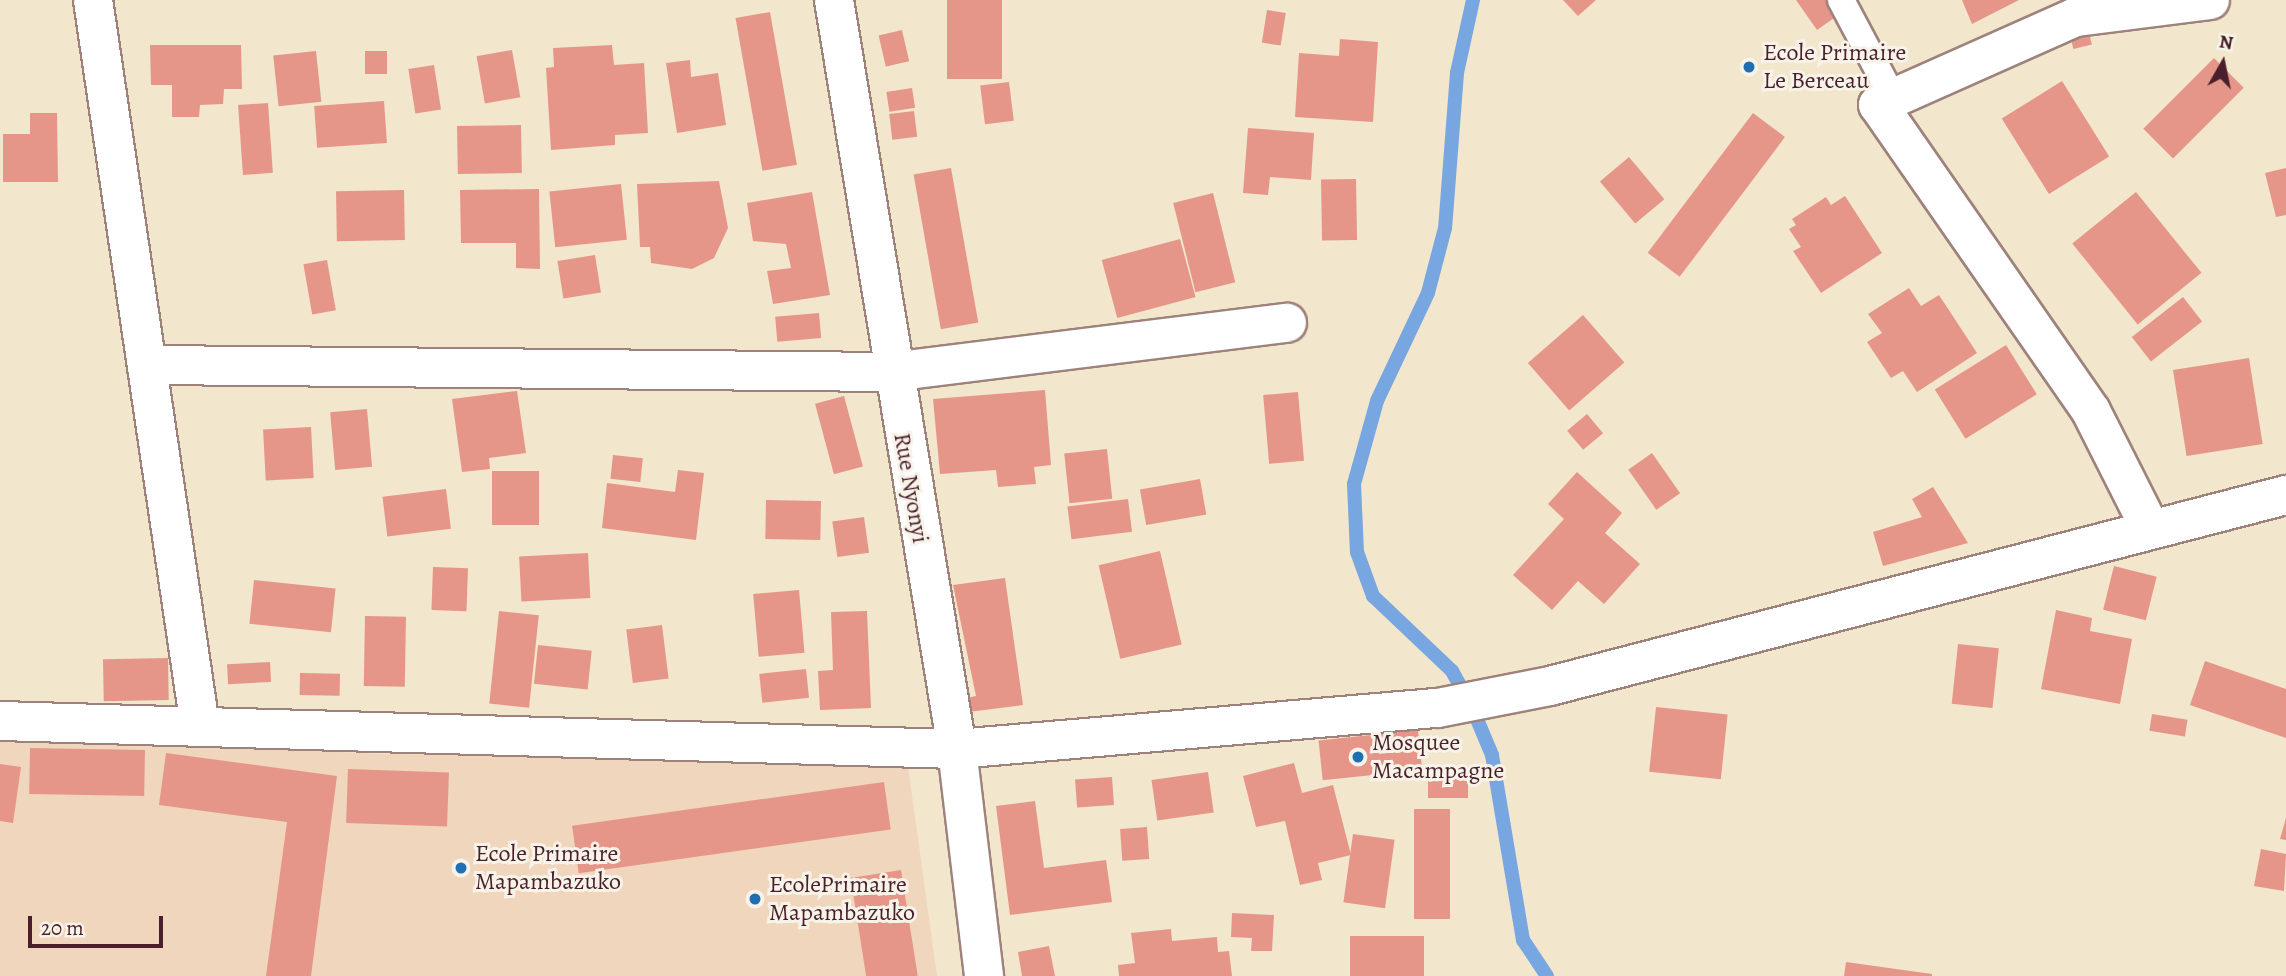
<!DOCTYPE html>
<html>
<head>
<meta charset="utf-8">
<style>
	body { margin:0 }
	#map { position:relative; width:2286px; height:976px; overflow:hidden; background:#f2e6cc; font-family:Alegreya,serif }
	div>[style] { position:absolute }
	.built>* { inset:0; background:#f0d6bc }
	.stream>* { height:14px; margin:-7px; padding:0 7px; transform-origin:7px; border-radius:7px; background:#77a6e1 }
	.building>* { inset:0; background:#e69689; transform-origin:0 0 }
	.roads { filter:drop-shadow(2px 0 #9e827c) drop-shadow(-2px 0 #9e827c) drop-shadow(0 2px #9e827c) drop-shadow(0 -2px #9e827c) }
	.lane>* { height:26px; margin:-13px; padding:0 13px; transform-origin:13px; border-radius:13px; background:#fff }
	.street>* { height:38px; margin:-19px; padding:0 19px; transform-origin:19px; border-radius:19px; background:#fff }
	.secondary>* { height:38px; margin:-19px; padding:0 19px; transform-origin:19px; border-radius:19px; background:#fff }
	.dots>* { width:19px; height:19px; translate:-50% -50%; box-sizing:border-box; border:4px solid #f7f3e8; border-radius:50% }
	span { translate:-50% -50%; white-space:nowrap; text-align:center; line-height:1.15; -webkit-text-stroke:6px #f7f3e8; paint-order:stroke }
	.poi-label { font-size:24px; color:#4a1f2b }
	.left { translate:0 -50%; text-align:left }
	.street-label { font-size:24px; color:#4a1f2b }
	.north { position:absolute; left:2188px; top:28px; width:70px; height:70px; -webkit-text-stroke:5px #f7f3e8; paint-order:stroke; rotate:9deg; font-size:19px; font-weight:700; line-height:28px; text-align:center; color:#4a1f2b }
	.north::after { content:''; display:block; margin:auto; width:24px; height:32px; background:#4a1f2b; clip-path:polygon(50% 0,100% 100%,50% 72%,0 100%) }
	.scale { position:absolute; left:28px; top:916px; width:135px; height:32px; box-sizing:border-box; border:4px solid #4a1f2b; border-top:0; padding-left:9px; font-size:21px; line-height:24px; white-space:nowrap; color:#4a1f2b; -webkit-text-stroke:5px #f7f3e8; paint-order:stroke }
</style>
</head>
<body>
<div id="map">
	<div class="built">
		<div style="clip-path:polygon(0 735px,379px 754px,907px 759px,937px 976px,0 976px)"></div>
	</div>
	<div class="stream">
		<div style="left:1473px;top:0;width:75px;rotate:102.4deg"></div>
		<div style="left:1457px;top:73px;width:155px;rotate:94.4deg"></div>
		<div style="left:1445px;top:228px;width:67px;rotate:104.7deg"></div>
		<div style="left:1428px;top:293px;width:119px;rotate:115.3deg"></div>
		<div style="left:1377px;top:401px;width:86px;rotate:105.5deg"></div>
		<div style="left:1354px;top:484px;width:68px;rotate:87.5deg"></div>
		<div style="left:1357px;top:552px;width:47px;rotate:70deg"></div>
		<div style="left:1373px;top:596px;width:109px;rotate:43.5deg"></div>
		<div style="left:1452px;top:671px;width:39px;rotate:61deg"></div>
		<div style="left:1471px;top:705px;width:54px;rotate:67.2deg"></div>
		<div style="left:1492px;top:755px;width:188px;rotate:80.5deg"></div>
		<div style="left:1523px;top:940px;width:43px;rotate:56.3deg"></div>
	</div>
	<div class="building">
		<div style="left:947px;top:0;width:55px;height:79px"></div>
		<div style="clip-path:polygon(1563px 0,1596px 0,1578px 16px)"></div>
		<div style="clip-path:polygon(1796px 0,1836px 0,1844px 11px,1817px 30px)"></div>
		<div style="clip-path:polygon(1962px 0,2019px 0,1972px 24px)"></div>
		<div style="left:1267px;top:10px;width:19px;height:33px;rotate:9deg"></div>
		<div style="left:770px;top:12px;width:155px;height:35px;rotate:80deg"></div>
		<div style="left:2088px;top:29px;width:16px;height:19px;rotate:76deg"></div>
		<div style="left:902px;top:30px;width:32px;height:24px;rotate:77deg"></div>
		<div style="clip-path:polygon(1340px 39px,1378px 42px,1373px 122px,1295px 117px,1299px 53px,1339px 56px)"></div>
		<div style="clip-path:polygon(150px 45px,241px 45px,242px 89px,224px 89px,223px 104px,200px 105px,199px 117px,172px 117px,172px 85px,151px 85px)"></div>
		<div style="clip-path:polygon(612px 45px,614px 65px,644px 63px,648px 133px,615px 135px,615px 145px,551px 150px,546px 68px,554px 67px,553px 48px)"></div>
		<div style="left:512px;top:50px;width:48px;height:36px;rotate:80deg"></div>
		<div style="left:316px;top:51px;width:51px;height:43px;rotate:84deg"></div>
		<div style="left:365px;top:51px;width:22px;height:23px"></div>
		<div style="left:2214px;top:58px;width:42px;height:100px;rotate:45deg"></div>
		<div style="clip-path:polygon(690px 60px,691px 77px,718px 73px,726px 125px,677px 133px,666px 63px)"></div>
		<div style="left:434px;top:65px;width:45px;height:26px;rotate:81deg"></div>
		<div style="left:2062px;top:81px;width:89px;height:71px;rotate:58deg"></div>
		<div style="left:1009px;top:82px;width:39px;height:29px;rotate:83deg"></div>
		<div style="left:912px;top:88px;width:20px;height:26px;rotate:81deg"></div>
		<div style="left:384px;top:101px;width:42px;height:70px;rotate:86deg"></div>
		<div style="left:268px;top:103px;width:70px;height:30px;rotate:86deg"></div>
		<div style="left:914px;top:111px;width:26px;height:25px;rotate:83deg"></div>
		<div style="clip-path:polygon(30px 113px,57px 113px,58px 182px,3px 182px,3px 134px,30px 134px)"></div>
		<div style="left:1753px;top:113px;width:40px;height:175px;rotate:37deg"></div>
		<div style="left:521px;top:125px;width:48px;height:64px;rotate:89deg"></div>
		<div style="clip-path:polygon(1248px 128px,1314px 133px,1311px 180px,1270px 177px,1268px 195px,1243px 193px)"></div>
		<div style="left:1629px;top:157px;width:55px;height:38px;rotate:50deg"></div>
		<div style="left:951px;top:168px;width:157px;height:38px;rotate:80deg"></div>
		<div style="clip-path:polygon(2286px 168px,2286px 215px,2276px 217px,2265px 173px)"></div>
		<div style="left:1356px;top:179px;width:61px;height:35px;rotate:89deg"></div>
		<div style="clip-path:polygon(719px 181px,728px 228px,714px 258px,692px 269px,651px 263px,650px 247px,640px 247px,637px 184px)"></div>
		<div style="left:621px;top:184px;width:56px;height:72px;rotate:84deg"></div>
		<div style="clip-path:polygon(539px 189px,540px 269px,516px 268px,516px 243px,461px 243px,460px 190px)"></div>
		<div style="left:404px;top:190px;width:50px;height:68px;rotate:89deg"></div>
		<div style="clip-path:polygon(812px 192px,830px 295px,773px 304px,767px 271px,791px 268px,786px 244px,753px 241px,747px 203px)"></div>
		<div style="left:2136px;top:192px;width:104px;height:82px;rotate:51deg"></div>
		<div style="left:1213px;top:193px;width:92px;height:41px;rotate:76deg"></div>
		<div style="clip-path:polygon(1845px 196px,1882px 253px,1821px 293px,1793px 251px,1801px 247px,1789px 229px,1796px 225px,1792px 219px,1826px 197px,1831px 205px)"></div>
		<div style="left:1180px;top:239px;width:60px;height:81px;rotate:75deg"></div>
		<div style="left:595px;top:255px;width:38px;height:38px;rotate:81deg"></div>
		<div style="left:327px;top:260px;width:51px;height:24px;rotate:80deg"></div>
		<div style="clip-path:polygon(1909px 288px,1921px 306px,1939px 295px,1977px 353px,1917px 392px,1903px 371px,1891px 378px,1867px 342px,1882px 333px,1868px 314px)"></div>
		<div style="left:2183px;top:297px;width:31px;height:65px;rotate:52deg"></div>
		<div style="left:819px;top:313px;width:25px;height:44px;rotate:85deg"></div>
		<div style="left:1583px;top:315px;width:63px;height:73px;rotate:49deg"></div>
		<div style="left:2006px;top:345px;width:58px;height:84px;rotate:58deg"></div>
		<div style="left:2249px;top:358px;width:87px;height:77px;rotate:81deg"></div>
		<div style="clip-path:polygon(1045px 390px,1051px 465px,1034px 467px,1036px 484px,998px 487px,996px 470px,940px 474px,933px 399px)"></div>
		<div style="clip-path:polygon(517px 391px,526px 453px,489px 458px,490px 469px,462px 472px,452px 399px)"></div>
		<div style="left:1298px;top:392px;width:69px;height:35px;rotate:85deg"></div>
		<div style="left:844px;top:396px;width:73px;height:30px;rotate:75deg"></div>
		<div style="left:367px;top:409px;width:58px;height:37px;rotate:85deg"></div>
		<div style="left:1587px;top:414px;width:25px;height:26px;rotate:50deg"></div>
		<div style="left:311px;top:427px;width:51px;height:48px;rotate:87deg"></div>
		<div style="left:1107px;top:449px;width:50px;height:43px;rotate:84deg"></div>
		<div style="left:1652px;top:453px;width:49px;height:29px;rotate:55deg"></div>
		<div style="left:613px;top:455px;width:30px;height:24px;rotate:6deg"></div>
		<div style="clip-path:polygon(678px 470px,704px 473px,696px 540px,602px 528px,607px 483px,675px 492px)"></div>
		<div style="left:492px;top:471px;width:47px;height:54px"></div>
		<div style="clip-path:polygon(1577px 472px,1622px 513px,1605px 533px,1640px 564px,1604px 604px,1578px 581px,1552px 610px,1513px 575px,1564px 519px,1548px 504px)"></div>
		<div style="left:1200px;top:479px;width:36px;height:61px;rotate:80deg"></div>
		<div style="clip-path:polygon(1933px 487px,1968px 543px,1883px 566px,1873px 532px,1922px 517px,1912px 499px)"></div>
		<div style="left:446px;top:489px;width:40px;height:64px;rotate:83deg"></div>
		<div style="left:1128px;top:499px;width:33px;height:61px;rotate:83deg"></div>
		<div style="left:766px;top:500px;width:55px;height:39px;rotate:1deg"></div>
		<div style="left:864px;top:517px;width:36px;height:32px;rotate:82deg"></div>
		<div style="left:1160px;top:551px;width:96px;height:63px;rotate:77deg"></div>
		<div style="left:588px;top:553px;width:45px;height:69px;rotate:87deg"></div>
		<div style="left:2114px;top:566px;width:44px;height:45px;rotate:14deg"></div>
		<div style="left:433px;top:567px;width:35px;height:43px;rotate:2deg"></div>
		<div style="clip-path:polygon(1005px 578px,1023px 705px,968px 712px,966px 698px,976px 696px,953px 585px)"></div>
		<div style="left:254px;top:580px;width:82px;height:44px;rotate:6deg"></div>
		<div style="left:799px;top:590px;width:63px;height:46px;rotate:85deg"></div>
		<div style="clip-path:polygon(2056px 610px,2092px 618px,2090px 631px,2132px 639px,2120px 704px,2041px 689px)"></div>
		<div style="left:499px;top:611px;width:40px;height:93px;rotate:6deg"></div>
		<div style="clip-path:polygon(867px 611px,871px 708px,820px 710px,818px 671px,833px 670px,831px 612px)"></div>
		<div style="left:365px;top:616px;width:41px;height:70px;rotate:1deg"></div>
		<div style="left:662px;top:625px;width:54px;height:36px;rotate:83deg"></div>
		<div style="left:1958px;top:644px;width:41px;height:60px;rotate:6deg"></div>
		<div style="left:538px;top:645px;width:54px;height:39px;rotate:6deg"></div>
		<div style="left:168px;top:658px;width:42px;height:65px;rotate:89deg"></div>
		<div style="clip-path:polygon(2205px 661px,2286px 689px,2286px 738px,2190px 705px)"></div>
		<div style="left:270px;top:662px;width:20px;height:43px;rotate:87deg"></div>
		<div style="left:806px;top:669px;width:29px;height:47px;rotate:84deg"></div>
		<div style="left:300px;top:673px;width:40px;height:22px;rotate:1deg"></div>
		<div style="left:1656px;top:707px;width:72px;height:65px;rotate:6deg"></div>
		<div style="left:2152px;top:714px;width:36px;height:17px;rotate:9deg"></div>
		<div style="left:1418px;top:730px;width:40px;height:100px;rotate:84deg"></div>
		<div style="left:30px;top:748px;width:115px;height:46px;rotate:1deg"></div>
		<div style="clip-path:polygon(166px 753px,337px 776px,311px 976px,266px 976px,287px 822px,159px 805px)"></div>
		<div style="clip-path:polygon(1294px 763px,1302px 793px,1333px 785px,1351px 855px,1318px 863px,1322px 880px,1300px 885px,1285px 821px,1256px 827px,1243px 776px)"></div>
		<div style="clip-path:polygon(0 764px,21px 767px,13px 823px,0 821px)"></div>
		<div style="left:348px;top:769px;width:101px;height:54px;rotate:2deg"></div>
		<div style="left:1428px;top:769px;width:40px;height:29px"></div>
		<div style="left:1208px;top:772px;width:41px;height:57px;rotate:82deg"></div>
		<div style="left:1112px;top:777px;width:28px;height:37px;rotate:86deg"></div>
		<div style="left:884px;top:782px;width:48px;height:315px;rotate:82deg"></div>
		<div style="clip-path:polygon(1035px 801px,1044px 868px,1106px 860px,1112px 902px,1010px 915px,996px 806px)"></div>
		<div style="left:1414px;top:809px;width:36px;height:110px"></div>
		<div style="clip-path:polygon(2286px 818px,2286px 840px,2280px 839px)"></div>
		<div style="left:1147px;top:827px;width:32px;height:27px;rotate:86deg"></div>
		<div style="left:1353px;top:834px;width:42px;height:69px;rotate:8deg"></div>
		<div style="clip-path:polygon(2261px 849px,2286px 854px,2284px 891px,2254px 886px)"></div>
		<div style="left:901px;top:870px;width:107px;height:51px;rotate:81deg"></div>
		<div style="clip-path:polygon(1232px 913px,1274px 915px,1272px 951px,1251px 951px,1252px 938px,1231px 937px)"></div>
		<div style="clip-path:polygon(1171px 929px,1172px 941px,1217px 937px,1218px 952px,1229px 951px,1232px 976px,1119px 976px,1118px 965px,1135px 963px,1131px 933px)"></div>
		<div style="left:1350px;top:936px;width:74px;height:40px"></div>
		<div style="clip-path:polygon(1049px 946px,1055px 976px,1022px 976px,1018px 952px)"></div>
		<div style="clip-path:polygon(1846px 962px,1932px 974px,1932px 976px,1844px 976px)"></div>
	</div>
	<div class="roads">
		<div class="lane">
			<div style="left:1841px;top:0;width:111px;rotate:62deg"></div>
		</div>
		<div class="street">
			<div style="left:93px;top:0;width:734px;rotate:81.62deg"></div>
			<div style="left:150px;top:365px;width:741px;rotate:0.54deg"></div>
			<div style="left:891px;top:372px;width:399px;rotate:-7.1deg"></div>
			<div style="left:2149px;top:526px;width:129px;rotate:-116.8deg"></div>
			<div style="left:2091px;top:411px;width:373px;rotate:-124.8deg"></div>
			<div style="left:1878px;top:105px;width:217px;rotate:-24deg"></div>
			<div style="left:2076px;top:17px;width:135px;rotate:-7.2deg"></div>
			<div style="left:0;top:721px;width:957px;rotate:1.68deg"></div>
			<div style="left:957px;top:749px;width:483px;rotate:-4.9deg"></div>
			<div style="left:1438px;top:708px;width:114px;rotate:-11.1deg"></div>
			<div style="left:1550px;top:686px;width:760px;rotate:-14.55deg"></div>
		</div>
		<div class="secondary">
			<div style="left:834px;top:0;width:759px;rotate:80.67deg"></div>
			<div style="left:957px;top:749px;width:229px;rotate:83.2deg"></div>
		</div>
	</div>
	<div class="dots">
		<div style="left:1749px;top:67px;background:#1f6fb2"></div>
		<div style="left:1358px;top:757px;background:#1f6fb2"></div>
		<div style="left:461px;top:868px;background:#1f6fb2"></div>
		<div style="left:755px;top:899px;background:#1f6fb2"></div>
	</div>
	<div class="poi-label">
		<span class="left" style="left:1763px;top:67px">Ecole Primaire<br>Le Berceau</span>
		<span class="left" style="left:1372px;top:757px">Mosquee<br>Macampagne</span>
		<span class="left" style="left:475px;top:868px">Ecole Primaire<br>Mapambazuko</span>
		<span class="left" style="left:769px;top:899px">EcolePrimaire<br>Mapambazuko</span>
	</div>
	<div class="street-label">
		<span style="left:911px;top:488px;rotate:80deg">Rue Nyonyi</span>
	</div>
	<div class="north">N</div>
	<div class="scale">20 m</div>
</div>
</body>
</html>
